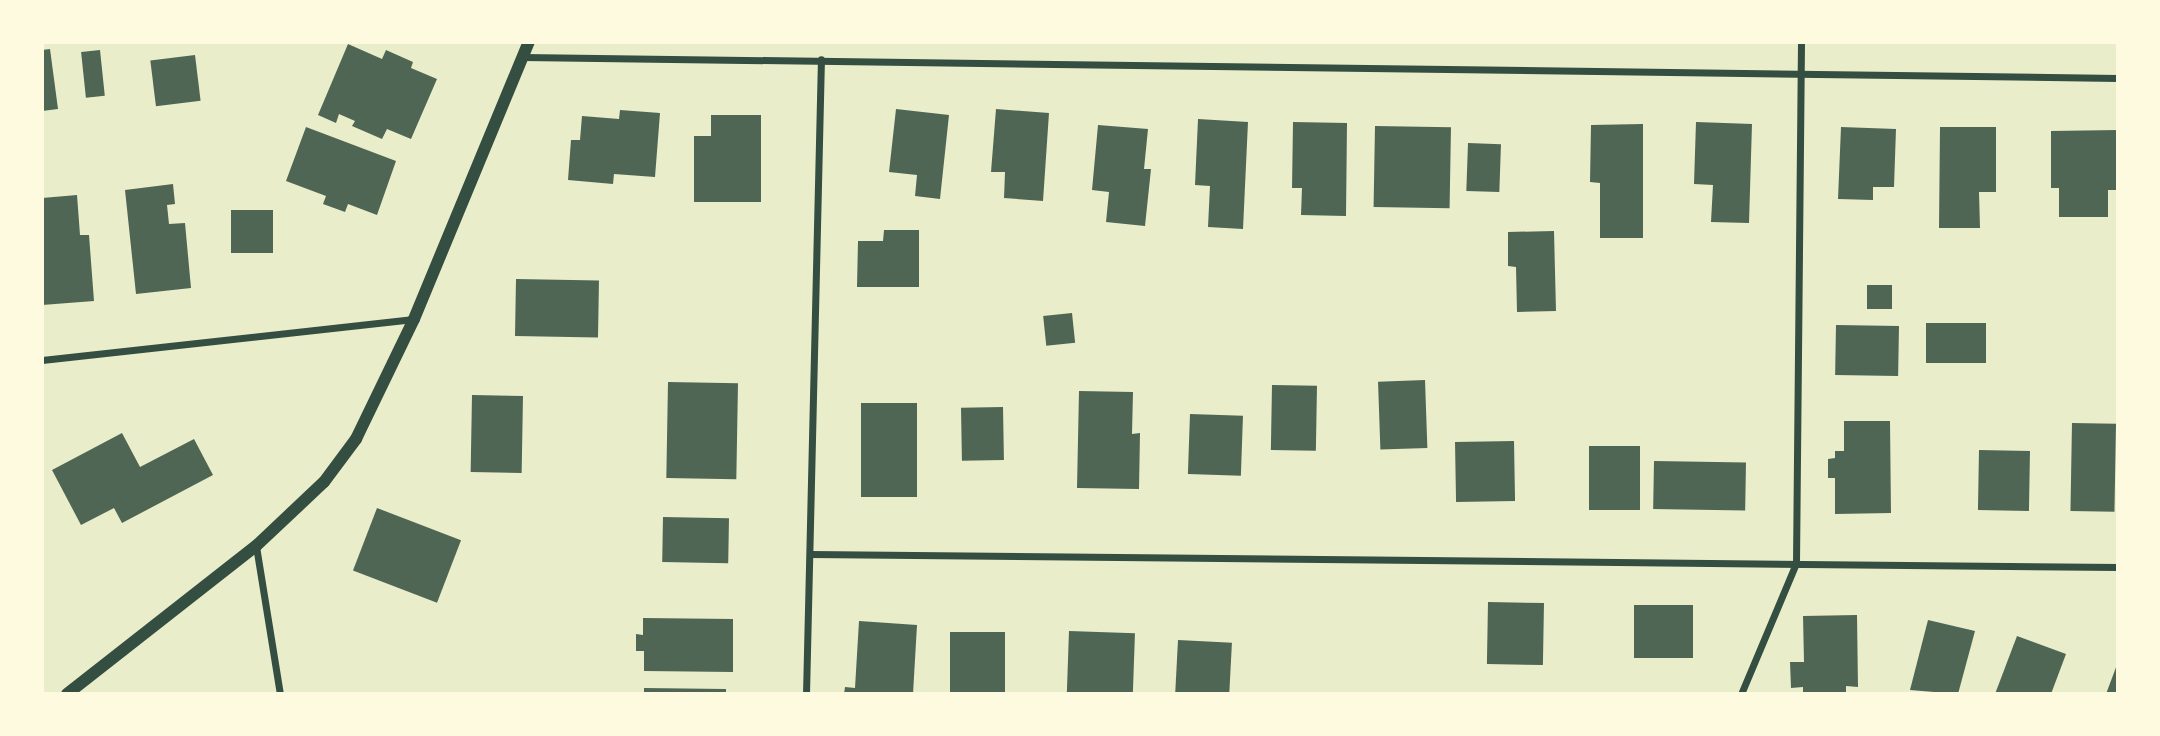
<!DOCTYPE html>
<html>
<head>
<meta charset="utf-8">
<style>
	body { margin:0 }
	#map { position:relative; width:2160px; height:736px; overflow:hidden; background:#e9edc9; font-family:Rubik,sans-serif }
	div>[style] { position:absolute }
	.building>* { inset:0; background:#4f6655; transform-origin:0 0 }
	.minor>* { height:7px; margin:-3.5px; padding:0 3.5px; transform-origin:3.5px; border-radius:3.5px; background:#344e41 }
	.tertiary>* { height:12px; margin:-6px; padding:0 6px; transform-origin:6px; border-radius:6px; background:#344e41 }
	span { translate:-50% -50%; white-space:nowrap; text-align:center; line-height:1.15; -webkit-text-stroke:6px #fefae0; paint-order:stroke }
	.frame { position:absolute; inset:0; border:44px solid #fefae0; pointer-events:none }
</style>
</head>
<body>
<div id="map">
	<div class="building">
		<div style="clip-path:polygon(348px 44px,382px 59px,386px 50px,413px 62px,411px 68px,437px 79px,411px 139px,387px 129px,382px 139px,352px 126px,355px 121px,339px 114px,336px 123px,318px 115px)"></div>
		<div style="clip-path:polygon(50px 49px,58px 109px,42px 111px,42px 50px)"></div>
		<div style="left:100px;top:50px;width:46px;height:19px;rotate:84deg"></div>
		<div style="left:195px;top:55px;width:46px;height:45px;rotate:83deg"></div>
		<div style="clip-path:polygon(896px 109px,949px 115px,940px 199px,915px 196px,917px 175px,889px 172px)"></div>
		<div style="clip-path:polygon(996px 109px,1049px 113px,1043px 201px,1004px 198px,1005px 172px,991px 172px)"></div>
		<div style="clip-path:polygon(620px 110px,660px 113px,655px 177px,614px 174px,613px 184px,568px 180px,571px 140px,580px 140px,582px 116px,619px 119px)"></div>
		<div style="clip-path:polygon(711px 115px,761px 115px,761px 202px,694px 202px,694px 136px,711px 136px)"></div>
		<div style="clip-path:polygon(1198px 119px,1248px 122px,1243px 229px,1208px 227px,1210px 186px,1195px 185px)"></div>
		<div style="clip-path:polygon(1293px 122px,1347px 123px,1346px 216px,1301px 215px,1302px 188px,1292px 188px)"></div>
		<div style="clip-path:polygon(1696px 122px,1752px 124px,1749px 223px,1711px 222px,1713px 185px,1694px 184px)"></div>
		<div style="clip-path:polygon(1643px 124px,1643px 238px,1600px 238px,1600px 183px,1590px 182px,1591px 125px)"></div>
		<div style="clip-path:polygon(1098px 125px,1148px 129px,1144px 169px,1151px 169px,1145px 226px,1106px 222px,1109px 192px,1092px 190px)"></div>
		<div style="left:1375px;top:126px;width:76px;height:81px;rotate:1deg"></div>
		<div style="clip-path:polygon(306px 127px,396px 161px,377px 215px,348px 204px,345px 212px,323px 204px,326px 196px,286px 181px)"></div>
		<div style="clip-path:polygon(1841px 127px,1896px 129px,1894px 187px,1873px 187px,1873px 200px,1838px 199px)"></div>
		<div style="clip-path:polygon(1940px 127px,1996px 127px,1996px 192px,1979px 192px,1980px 228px,1939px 228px)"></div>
		<div style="clip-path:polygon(2118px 130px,2118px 190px,2108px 190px,2108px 217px,2059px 217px,2059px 188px,2051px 188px,2051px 131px)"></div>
		<div style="left:1468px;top:143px;width:33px;height:48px;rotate:2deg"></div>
		<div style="clip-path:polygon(173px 184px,175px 204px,167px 205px,169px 224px,185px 223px,191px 288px,136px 294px,125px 190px)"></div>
		<div style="clip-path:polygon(77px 195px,80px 235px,89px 235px,94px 301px,42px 305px,42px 198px)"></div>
		<div style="left:231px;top:210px;width:42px;height:43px"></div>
		<div style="clip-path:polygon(884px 230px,919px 230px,919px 287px,857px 287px,858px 241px,883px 241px)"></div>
		<div style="clip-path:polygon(1554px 231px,1556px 311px,1517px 312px,1516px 267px,1508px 266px,1508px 232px)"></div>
		<div style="left:516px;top:279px;width:83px;height:57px;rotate:1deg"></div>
		<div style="left:1867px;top:285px;width:25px;height:24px"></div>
		<div style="left:1072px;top:313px;width:30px;height:29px;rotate:84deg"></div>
		<div style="left:1986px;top:323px;width:40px;height:60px;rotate:90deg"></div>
		<div style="left:1836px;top:325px;width:63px;height:50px;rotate:1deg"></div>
		<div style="left:1425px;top:380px;width:68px;height:47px;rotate:88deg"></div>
		<div style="left:668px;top:382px;width:70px;height:96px;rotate:1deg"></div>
		<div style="left:1272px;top:385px;width:45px;height:65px;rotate:1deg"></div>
		<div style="clip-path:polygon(1079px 391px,1133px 392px,1132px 434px,1140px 433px,1139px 489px,1077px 488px)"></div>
		<div style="left:472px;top:395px;width:51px;height:77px;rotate:1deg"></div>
		<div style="left:861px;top:403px;width:56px;height:94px"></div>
		<div style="left:1003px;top:407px;width:53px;height:42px;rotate:89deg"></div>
		<div style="left:1190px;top:414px;width:53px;height:60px;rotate:2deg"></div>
		<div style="clip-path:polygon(1844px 421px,1890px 421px,1891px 513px,1835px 514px,1835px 478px,1828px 478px,1828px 459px,1835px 458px,1835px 451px,1844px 451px)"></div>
		<div style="left:2072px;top:423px;width:44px;height:88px;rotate:1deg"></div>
		<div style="clip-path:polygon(122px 433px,140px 467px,194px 439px,213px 475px,122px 523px,114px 508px,81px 525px,52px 470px)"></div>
		<div style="left:1514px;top:441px;width:60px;height:59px;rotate:89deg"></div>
		<div style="left:1589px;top:446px;width:51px;height:64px"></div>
		<div style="left:1979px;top:450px;width:51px;height:60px;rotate:1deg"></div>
		<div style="left:1654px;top:461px;width:92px;height:48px;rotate:1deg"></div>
		<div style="left:377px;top:508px;width:90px;height:67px;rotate:21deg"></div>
		<div style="left:663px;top:517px;width:66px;height:45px;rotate:1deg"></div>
		<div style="left:1488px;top:602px;width:56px;height:62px;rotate:1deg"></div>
		<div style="left:1634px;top:605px;width:59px;height:53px"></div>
		<div style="clip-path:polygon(1857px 615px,1858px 687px,1846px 686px,1846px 694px,1803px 694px,1803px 687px,1791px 688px,1790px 662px,1804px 662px,1803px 616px)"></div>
		<div style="clip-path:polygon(643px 618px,733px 619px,733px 672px,644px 671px,644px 651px,636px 651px,636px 634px,643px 635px)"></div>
		<div style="clip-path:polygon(1928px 620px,1975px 631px,1958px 694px,1910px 690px)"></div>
		<div style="clip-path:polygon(859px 621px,917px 625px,913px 694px,844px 694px,845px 687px,855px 688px)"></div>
		<div style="left:1069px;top:631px;width:66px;height:63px;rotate:2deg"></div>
		<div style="left:950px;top:632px;width:55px;height:62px"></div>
		<div style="clip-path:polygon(2017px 636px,2066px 654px,2051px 694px,1995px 694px)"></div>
		<div style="left:1178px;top:640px;width:54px;height:54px;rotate:3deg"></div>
		<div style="clip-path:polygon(2118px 662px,2118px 694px,2106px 694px)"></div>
		<div style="clip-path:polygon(644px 688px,726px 689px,726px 694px,644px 694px)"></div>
	</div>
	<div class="minor">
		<div style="left:523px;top:57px;width:1595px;rotate:0.75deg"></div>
		<div style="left:42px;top:360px;width:374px;rotate:-6.3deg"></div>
		<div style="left:256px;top:546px;width:150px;rotate:80.8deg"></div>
		<div style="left:810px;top:554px;width:1308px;rotate:0.57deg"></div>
		<div style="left:806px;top:694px;width:635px;rotate:-88.65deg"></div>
		<div style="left:1741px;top:694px;width:142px;rotate:-67.2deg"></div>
		<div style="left:1796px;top:563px;width:521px;rotate:-89.45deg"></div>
	</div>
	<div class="tertiary">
		<div style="left:67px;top:694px;width:240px;rotate:-38.1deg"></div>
		<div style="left:256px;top:546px;width:93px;rotate:-43.3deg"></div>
		<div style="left:324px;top:482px;width:54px;rotate:-53.3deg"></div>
		<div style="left:356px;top:439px;width:133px;rotate:-64.2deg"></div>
		<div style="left:414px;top:319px;width:300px;rotate:-67.5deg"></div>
	</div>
	<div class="frame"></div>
</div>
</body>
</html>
